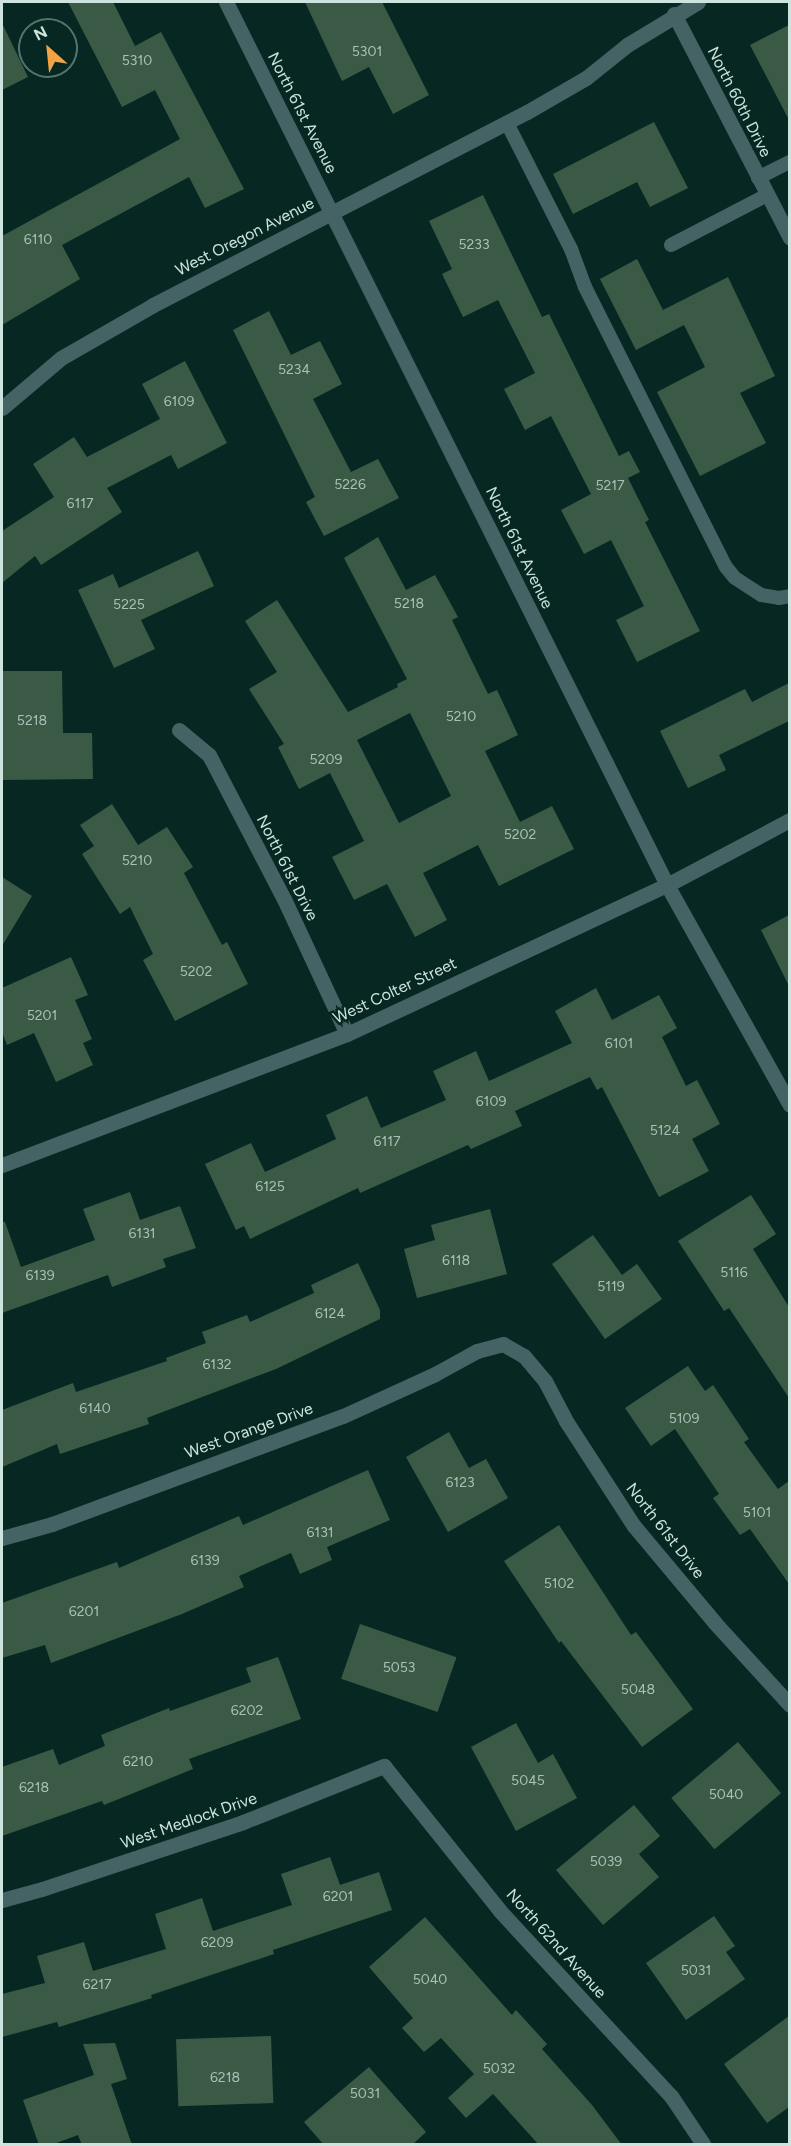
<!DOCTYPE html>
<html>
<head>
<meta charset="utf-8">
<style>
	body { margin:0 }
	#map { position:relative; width:791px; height:2146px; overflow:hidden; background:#072822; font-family:Figtree,sans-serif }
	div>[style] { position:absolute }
	.building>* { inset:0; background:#3a5a46; transform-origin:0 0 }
	.lane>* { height:14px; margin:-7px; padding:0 7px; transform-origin:7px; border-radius:7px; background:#456365 }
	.street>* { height:15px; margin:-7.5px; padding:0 7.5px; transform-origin:7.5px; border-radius:7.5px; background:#456365 }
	span { translate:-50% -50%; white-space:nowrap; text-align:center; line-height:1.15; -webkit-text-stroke:5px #072822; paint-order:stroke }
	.number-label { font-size:14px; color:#a8c1b7 }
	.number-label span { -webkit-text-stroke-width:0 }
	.street-label { font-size:16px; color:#cde3dd }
	.frame { position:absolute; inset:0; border:3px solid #cde3dd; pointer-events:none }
	.north { position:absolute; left:18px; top:18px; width:60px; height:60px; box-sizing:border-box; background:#072822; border:2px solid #56736d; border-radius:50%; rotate:333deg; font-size:16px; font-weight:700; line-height:24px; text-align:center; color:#cde3dd }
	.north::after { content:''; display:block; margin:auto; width:21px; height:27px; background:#f4a344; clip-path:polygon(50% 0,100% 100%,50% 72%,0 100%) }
</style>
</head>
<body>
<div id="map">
	<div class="building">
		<div style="clip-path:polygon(68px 2px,113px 2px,135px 46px,161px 32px,244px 189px,205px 208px,189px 177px,62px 245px,80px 279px,2px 325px,2px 236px,180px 139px,155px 90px,122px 107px)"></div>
		<div style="clip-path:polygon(305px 2px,382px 2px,429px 95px,393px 114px,369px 67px,342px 81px)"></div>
		<div style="clip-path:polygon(2px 23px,28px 77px,2px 90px)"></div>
		<div style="clip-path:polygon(789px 25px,789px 120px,750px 45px)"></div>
		<div style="clip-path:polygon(654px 122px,688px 188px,650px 207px,637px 182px,573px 214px,553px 174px)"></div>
		<div style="clip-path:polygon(483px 195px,542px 317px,549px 314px,619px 456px,629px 451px,640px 472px,628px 478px,649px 520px,645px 522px,700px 631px,637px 662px,616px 620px,644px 606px,611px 540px,584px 554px,561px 510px,591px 494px,551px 416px,525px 430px,504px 389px,535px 373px,498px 300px,463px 317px,442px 274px,452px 269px,429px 221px)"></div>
		<div style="clip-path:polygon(637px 259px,663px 310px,728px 277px,775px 376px,740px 393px,766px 443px,700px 476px,657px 392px,705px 367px,684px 325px,636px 350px,600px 279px)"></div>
		<div style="clip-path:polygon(269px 311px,291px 355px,320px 341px,342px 384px,313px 399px,351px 472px,378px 459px,399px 498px,324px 536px,306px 502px,315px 497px,233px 330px)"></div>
		<div style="clip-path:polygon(185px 361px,227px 443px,178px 469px,171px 455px,107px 488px,122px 512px,41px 565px,35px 556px,2px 583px,2px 531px,54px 497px,33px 464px,74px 437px,87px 457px,160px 419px,142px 384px)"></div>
		<div style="clip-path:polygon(evenodd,378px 537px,406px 590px,435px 575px,458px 617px,452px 620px,488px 694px,497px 690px,518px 735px,485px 751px,520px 822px,552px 806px,574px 849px,499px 886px,478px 845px,423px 873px,447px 920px,415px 937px,387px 884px,354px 900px,332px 857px,364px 841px,330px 773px,299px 789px,278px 747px,284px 744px,249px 689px,277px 672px,245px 621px,277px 600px,348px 712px,398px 687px,397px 684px,407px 679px,344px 558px,378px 537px,410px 713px,451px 796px,399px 823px,357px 740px,410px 713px)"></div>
		<div style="clip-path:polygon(198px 551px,214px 586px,141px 620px,155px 649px,114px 668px,78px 590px,113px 574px,119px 588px)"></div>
		<div style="clip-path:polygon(2px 671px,62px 671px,63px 733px,92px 733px,93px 779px,2px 780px)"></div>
		<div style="clip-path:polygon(789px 683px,789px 721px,719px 755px,726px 770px,688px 788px,660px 731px,745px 689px,752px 702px)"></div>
		<div style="clip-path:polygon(112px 804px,138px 845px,167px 827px,193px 867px,184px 873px,222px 945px,227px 942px,248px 984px,175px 1021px,143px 960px,153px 954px,130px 907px,120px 914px,82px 854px,94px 846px,80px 825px)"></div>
		<div style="clip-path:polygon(2px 877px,32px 896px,2px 946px)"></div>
		<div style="clip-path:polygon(789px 915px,789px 986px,761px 930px)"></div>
		<div style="clip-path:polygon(71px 957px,88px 995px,75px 1000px,92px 1039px,83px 1043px,93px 1065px,56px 1082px,34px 1033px,7px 1045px,2px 1032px,2px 988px)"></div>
		<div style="clip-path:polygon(596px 988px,612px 1020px,659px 995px,677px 1028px,662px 1037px,686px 1086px,697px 1080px,720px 1124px,692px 1139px,709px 1171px,659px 1197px,602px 1087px,597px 1090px,590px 1077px,515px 1111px,522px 1126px,471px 1149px,468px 1145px,360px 1193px,358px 1188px,250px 1239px,244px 1226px,236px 1230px,205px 1164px,251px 1143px,265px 1172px,336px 1139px,326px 1115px,367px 1096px,381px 1128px,446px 1100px,433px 1071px,476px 1051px,489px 1081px,572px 1043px,555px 1011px)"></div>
		<div style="clip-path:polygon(130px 1192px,140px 1220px,180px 1206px,196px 1248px,163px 1259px,166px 1267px,112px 1287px,108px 1275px,2px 1313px,2px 1222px,5px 1222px,21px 1267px,95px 1240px,83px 1209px)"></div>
		<div style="clip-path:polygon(751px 1195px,776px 1234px,753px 1249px,789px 1307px,789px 1398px,729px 1308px,724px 1311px,678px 1241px)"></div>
		<div style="clip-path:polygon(490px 1209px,507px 1274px,417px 1298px,404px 1249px,435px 1240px,431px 1225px)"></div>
		<div style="clip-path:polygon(593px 1235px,622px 1275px,637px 1264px,662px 1299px,605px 1339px,552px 1264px)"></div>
		<div style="clip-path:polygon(358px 1263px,380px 1310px,380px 1319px,276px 1369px,147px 1418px,149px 1424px,60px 1454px,57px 1444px,2px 1467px,2px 1410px,73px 1383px,76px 1392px,167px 1361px,166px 1358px,206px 1343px,202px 1332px,247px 1315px,250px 1322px,314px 1293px,311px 1285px)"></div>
		<div style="clip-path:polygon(688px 1366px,705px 1391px,713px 1385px,749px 1439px,744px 1442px,778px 1489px,789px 1481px,789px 1584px,750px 1529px,740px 1535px,713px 1498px,719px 1494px,675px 1429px,651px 1446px,625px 1408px)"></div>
		<div style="clip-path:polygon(449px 1432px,469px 1468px,486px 1459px,508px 1498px,448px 1532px,406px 1457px)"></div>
		<div style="clip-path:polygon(368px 1470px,390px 1520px,327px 1547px,332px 1560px,300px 1574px,291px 1553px,239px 1576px,244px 1587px,182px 1614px,51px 1663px,45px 1645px,2px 1658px,2px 1603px,117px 1562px,119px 1568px,239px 1516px,243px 1525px)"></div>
		<div style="clip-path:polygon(559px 1525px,631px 1635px,636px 1632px,693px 1709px,642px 1747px,561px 1641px,559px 1643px,504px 1561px)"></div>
		<div style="left:360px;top:1624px;width:102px;height:58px;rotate:19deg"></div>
		<div style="clip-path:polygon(278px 1657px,301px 1719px,189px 1759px,193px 1769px,104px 1805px,102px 1801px,2px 1836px,2px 1767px,53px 1749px,59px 1765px,105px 1746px,101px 1735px,169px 1708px,170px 1711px,251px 1682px,246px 1668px)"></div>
		<div style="clip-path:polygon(516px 1723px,538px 1763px,553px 1754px,577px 1798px,516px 1831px,471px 1747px)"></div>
		<div style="left:738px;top:1742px;width:67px;height:87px;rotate:50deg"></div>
		<div style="clip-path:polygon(634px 1805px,660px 1836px,639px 1854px,659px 1877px,603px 1925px,556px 1870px)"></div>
		<div style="clip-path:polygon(330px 1857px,340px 1885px,379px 1872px,392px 1910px,273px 1950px,274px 1954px,151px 1995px,152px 1998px,59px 2027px,57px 2022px,2px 2037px,2px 1994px,45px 1983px,37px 1956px,84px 1942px,93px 1971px,166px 1949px,155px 1914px,202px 1898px,213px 1931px,292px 1905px,281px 1874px)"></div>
		<div style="clip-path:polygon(714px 1916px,735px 1946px,726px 1952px,745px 1979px,686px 2020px,646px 1963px)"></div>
		<div style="clip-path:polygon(425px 1917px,512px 2015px,516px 2010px,547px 2044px,542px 2049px,592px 2105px,622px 2145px,539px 2145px,493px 2094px,466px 2118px,448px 2098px,474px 2074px,441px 2038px,424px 2052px,402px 2028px,413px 2018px,369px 1967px)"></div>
		<div style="clip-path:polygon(789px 2016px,789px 2107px,767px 2123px,724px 2064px)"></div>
		<div style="left:271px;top:2036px;width:67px;height:95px;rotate:88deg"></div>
		<div style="clip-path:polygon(115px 2043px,127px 2079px,111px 2084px,132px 2145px,82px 2145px,78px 2135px,51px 2145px,39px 2145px,23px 2100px,94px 2075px,83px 2044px)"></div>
		<div style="clip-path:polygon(369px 2067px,426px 2132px,412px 2145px,324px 2145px,304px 2122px)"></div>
	</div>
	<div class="lane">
		<div style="left:507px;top:123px;width:141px;rotate:63.1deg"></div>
		<div style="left:571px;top:249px;width:40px;rotate:69.8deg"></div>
		<div style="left:585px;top:287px;width:313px;rotate:63.3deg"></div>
		<div style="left:726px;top:567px;width:14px;rotate:51deg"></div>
		<div style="left:735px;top:578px;width:31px;rotate:33deg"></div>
		<div style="left:761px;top:595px;width:18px;rotate:9deg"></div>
		<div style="left:779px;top:598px;width:11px;rotate:-10deg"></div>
		<div style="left:758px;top:178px;width:36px;rotate:-27deg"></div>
		<div style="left:671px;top:245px;width:108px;rotate:-27.5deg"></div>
	</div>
	<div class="street">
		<div style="left:226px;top:2px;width:987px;rotate:63.46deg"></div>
		<div style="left:667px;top:885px;width:252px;rotate:60.8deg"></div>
		<div style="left:674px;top:14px;width:252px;rotate:62.6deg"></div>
		<div style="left:2px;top:408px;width:77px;rotate:-40.3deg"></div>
		<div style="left:61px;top:358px;width:106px;rotate:-29.9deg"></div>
		<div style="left:153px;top:305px;width:421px;rotate:-27.3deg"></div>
		<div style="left:527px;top:112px;width:68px;rotate:-30deg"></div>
		<div style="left:586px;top:78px;width:53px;rotate:-38.8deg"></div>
		<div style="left:627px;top:45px;width:83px;rotate:-31.2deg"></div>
		<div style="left:179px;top:730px;width:39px;rotate:40deg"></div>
		<div style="left:209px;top:755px;width:162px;rotate:62.5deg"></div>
		<div style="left:284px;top:899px;width:149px;rotate:65deg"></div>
		<div style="left:2px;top:1165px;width:369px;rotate:-20.8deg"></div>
		<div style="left:347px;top:1034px;width:353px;rotate:-25deg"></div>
		<div style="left:667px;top:885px;width:139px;rotate:-27.9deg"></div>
		<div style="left:2px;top:1538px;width:52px;rotate:-15.6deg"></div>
		<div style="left:52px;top:1524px;width:310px;rotate:-20.4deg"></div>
		<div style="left:343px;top:1416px;width:101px;rotate:-24.5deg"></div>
		<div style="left:435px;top:1374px;width:48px;rotate:-28.7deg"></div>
		<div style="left:477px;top:1351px;width:27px;rotate:-15deg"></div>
		<div style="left:503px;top:1344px;width:24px;rotate:30deg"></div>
		<div style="left:524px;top:1356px;width:33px;rotate:50deg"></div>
		<div style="left:545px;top:1381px;width:45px;rotate:62.3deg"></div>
		<div style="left:566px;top:1421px;width:125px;rotate:57.1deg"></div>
		<div style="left:634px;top:1526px;width:126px;rotate:50.1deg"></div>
		<div style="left:715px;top:1623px;width:111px;rotate:47.6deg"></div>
		<div style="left:2px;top:1900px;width:41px;rotate:-15.4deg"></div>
		<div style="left:42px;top:1889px;width:212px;rotate:-18.4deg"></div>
		<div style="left:243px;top:1822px;width:152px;rotate:-21.7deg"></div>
		<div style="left:384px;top:1766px;width:186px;rotate:51.3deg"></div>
		<div style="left:500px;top:1911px;width:252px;rotate:47.3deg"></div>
		<div style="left:671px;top:2096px;width:58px;rotate:56.3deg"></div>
	</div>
	<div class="number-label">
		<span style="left:367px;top:52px">5301</span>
		<span style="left:137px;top:61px">5310</span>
		<span style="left:38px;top:240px">6110</span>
		<span style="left:474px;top:245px">5233</span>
		<span style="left:294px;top:370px">5234</span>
		<span style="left:179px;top:402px">6109</span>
		<span style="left:350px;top:485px">5226</span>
		<span style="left:610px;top:486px">5217</span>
		<span style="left:80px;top:504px">6117</span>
		<span style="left:409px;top:604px">5218</span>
		<span style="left:129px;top:605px">5225</span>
		<span style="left:461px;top:717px">5210</span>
		<span style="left:32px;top:721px">5218</span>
		<span style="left:326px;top:760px">5209</span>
		<span style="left:520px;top:835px">5202</span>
		<span style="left:137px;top:861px">5210</span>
		<span style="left:196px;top:972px">5202</span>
		<span style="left:42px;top:1016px">5201</span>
		<span style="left:619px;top:1044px">6101</span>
		<span style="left:491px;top:1102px">6109</span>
		<span style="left:665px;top:1131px">5124</span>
		<span style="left:387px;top:1142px">6117</span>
		<span style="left:270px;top:1187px">6125</span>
		<span style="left:142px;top:1234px">6131</span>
		<span style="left:456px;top:1261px">6118</span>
		<span style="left:734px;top:1273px">5116</span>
		<span style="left:40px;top:1276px">6139</span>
		<span style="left:611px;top:1287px">5119</span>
		<span style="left:330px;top:1314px">6124</span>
		<span style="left:217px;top:1365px">6132</span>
		<span style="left:95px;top:1409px">6140</span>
		<span style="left:684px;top:1419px">5109</span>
		<span style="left:460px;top:1483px">6123</span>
		<span style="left:757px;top:1513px">5101</span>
		<span style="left:320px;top:1533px">6131</span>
		<span style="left:205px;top:1561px">6139</span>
		<span style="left:559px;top:1584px">5102</span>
		<span style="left:84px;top:1612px">6201</span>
		<span style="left:399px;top:1668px">5053</span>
		<span style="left:638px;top:1690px">5048</span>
		<span style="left:247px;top:1711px">6202</span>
		<span style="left:138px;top:1762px">6210</span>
		<span style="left:528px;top:1781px">5045</span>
		<span style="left:34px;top:1788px">6218</span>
		<span style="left:726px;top:1795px">5040</span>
		<span style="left:606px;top:1862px">5039</span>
		<span style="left:338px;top:1897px">6201</span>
		<span style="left:217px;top:1943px">6209</span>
		<span style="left:696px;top:1971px">5031</span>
		<span style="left:430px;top:1980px">5040</span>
		<span style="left:97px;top:1985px">6217</span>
		<span style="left:499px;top:2069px">5032</span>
		<span style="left:225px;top:2078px">6218</span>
		<span style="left:365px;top:2094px">5031</span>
	</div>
	<div class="street-label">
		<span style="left:739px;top:102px;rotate:63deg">North 60th Drive</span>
		<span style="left:302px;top:113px;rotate:63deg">North 61st Avenue</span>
		<span style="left:245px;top:237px;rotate:-27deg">West Oregon Avenue</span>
		<span style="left:519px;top:548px;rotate:64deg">North 61st Avenue</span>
		<span style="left:287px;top:868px;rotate:63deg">North 61st Drive</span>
		<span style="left:395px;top:991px;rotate:-25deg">West Colter Street</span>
		<span style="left:249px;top:1431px;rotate:-20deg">West Orange Drive</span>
		<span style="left:665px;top:1531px;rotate:52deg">North 61st Drive</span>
		<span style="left:189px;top:1821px;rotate:-19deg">West Medlock Drive</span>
		<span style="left:556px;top:1944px;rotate:48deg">North 62nd Avenue</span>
	</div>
	<div class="frame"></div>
	<div class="north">N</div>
</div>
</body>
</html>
